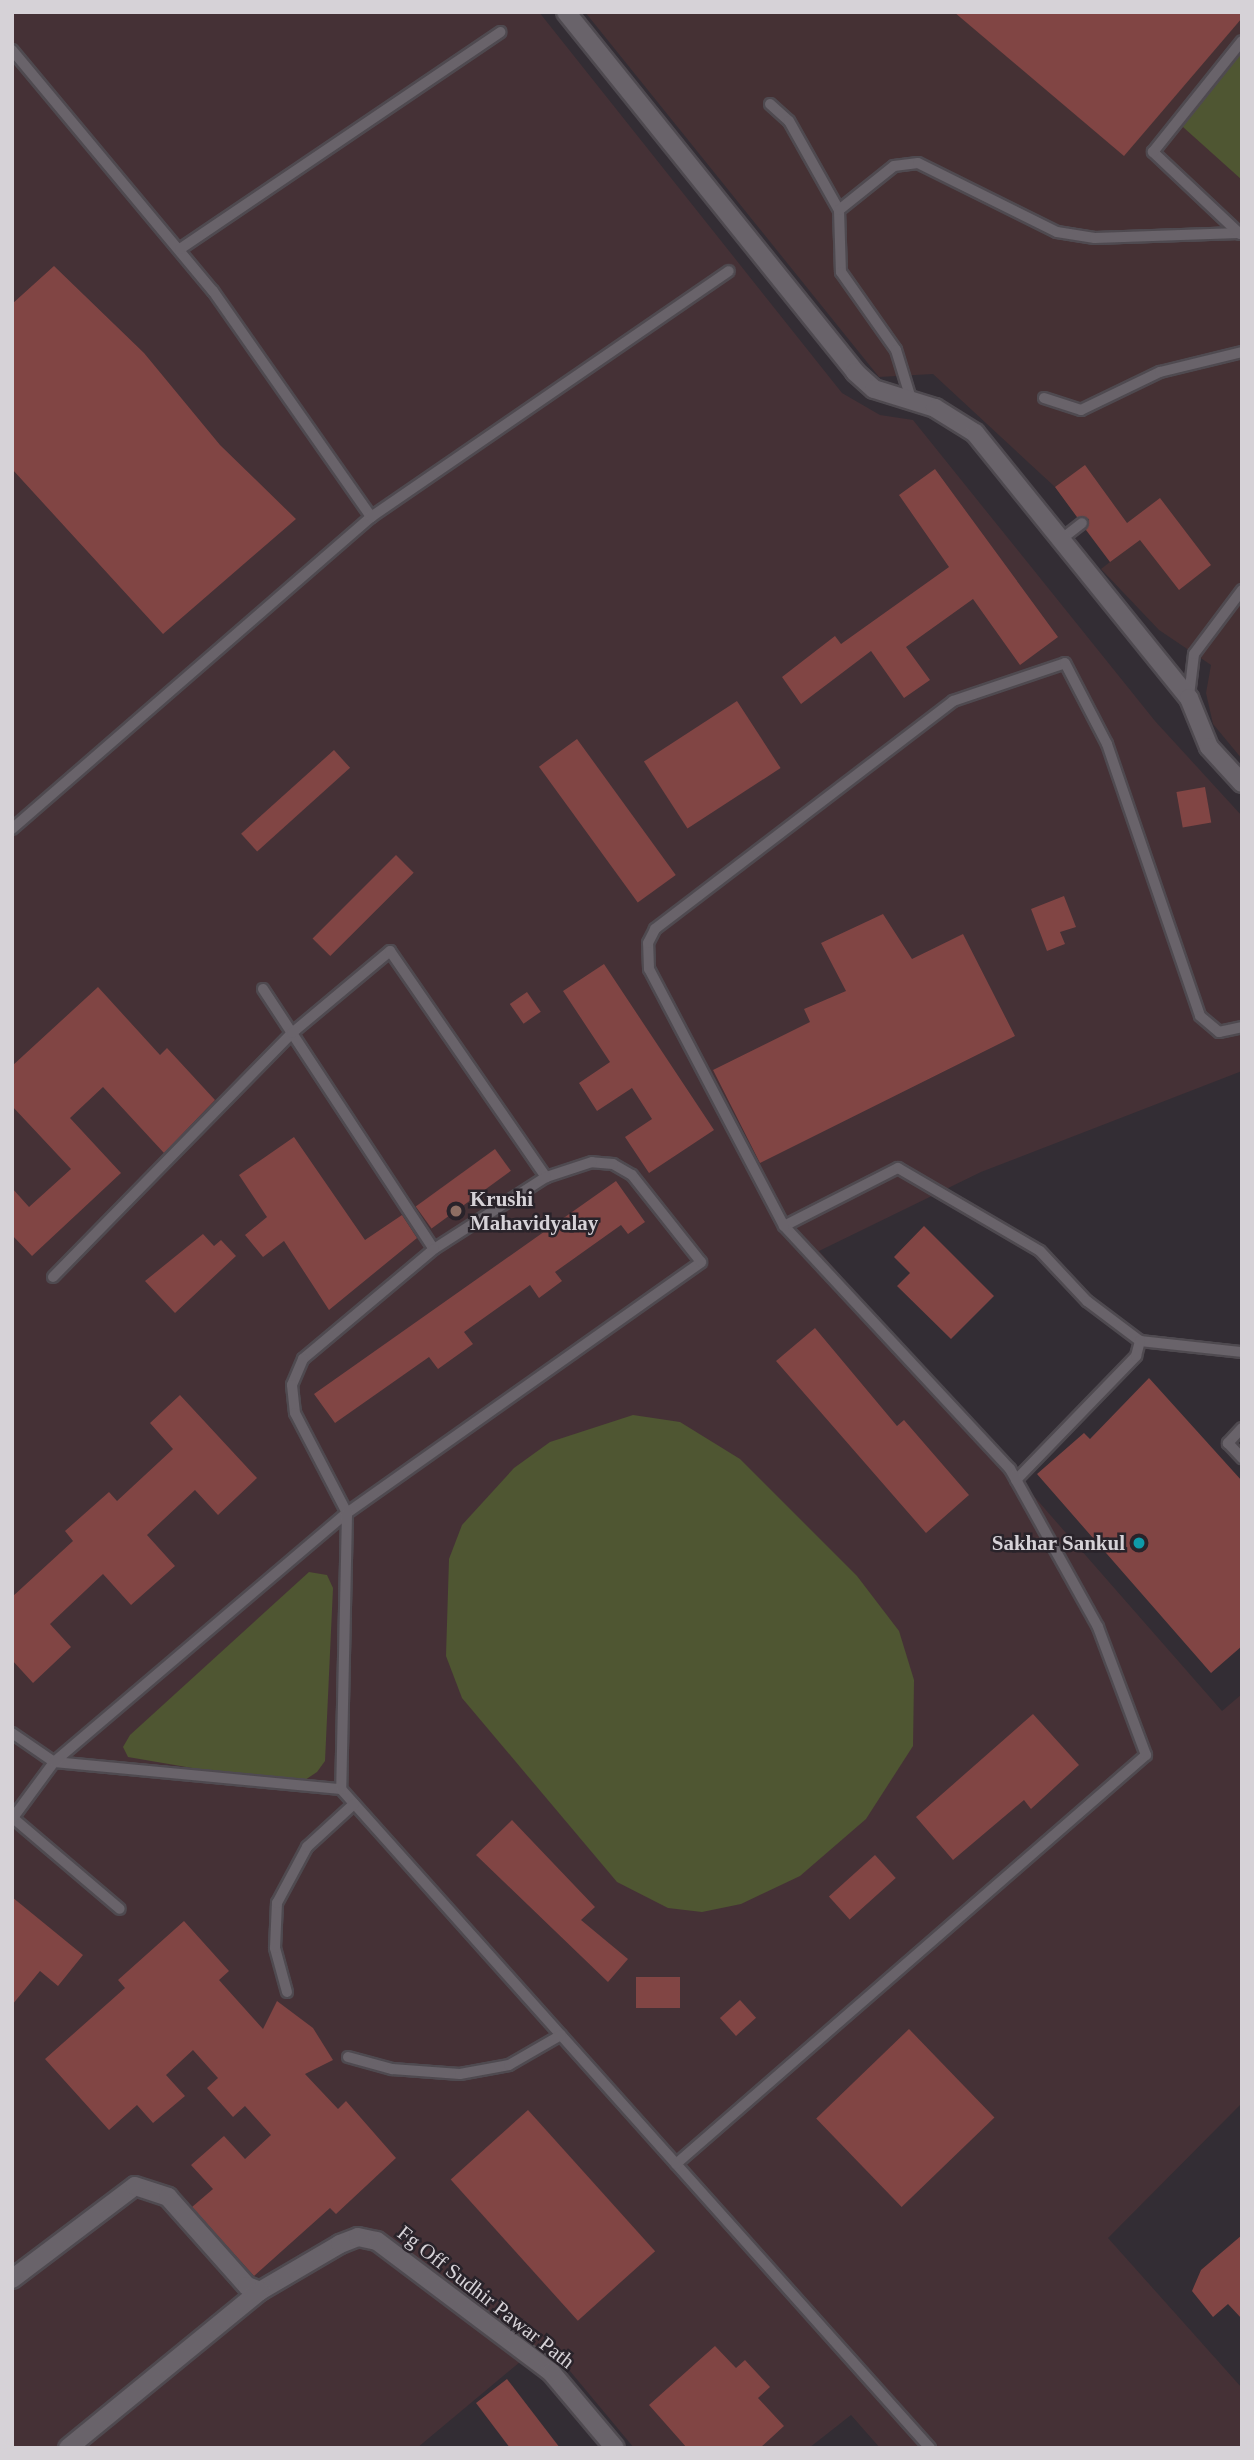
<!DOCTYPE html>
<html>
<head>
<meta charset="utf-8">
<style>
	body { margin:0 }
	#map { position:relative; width:1254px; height:2460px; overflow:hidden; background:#332d34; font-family:"Times New Roman",serif }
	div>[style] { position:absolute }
	.industrial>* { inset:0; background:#453134 }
	.education>* { inset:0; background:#453136 }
	.green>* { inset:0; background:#4f5632 }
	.building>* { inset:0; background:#814544; transform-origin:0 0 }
	.roads { filter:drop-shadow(2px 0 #4f4a50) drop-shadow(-2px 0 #4f4a50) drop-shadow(0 2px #4f4a50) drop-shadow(0 -2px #4f4a50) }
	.service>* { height:10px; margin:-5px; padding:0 5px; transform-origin:5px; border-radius:5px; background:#69636a }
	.minor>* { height:18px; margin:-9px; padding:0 9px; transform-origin:9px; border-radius:9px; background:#69636a }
	.secondary>* { height:18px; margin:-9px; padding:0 9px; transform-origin:9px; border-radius:9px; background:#69636a }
	.dots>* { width:19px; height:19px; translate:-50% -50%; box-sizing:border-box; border:4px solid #29232a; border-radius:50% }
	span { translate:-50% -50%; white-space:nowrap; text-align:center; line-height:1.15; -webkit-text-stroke:5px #29232a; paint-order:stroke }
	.poi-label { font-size:21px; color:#d6d2d7; font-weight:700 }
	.left { translate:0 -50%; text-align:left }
	.right { translate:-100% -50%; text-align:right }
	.street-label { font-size:21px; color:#d6d2d7 }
	.frame { position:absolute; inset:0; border:14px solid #d6d2d7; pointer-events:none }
</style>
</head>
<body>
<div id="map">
	<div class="industrial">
		<div style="clip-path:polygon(585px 12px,1242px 12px,1242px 759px,1213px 724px,1206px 693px,1211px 665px,1159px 630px,1101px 569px,1110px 562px,1055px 487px,933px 374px,879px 377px)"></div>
	</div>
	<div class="education">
		<div style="clip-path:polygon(12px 12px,539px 12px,842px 393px,880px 415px,913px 420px,1155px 721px,1242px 816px,1242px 1071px,981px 1172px,819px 1251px,1222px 1711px,1242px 1694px,1242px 2103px,1108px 2238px,1242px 2388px,1242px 2448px,880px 2448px,851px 2415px,809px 2448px,634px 2448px,545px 2341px,417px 2448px,12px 2448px)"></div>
	</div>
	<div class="green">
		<div style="clip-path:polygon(1242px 49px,1242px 180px,1183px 127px,1183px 118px)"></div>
		<div style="clip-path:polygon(633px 1415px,680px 1422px,740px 1459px,857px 1576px,899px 1631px,914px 1680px,913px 1746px,866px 1819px,800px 1876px,741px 1904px,702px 1912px,668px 1908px,617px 1882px,462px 1698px,446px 1656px,449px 1559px,462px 1525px,514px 1468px,550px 1442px)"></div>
		<div style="clip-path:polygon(309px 1572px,327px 1575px,333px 1588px,325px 1761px,317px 1772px,302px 1782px,280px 1783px,128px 1757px,123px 1747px,130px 1735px)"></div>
	</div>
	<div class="building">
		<div style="clip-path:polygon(954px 12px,1242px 12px,1242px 18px,1124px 156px)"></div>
		<div style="clip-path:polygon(54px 266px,144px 353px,220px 445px,296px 519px,163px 634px,12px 469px,12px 304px)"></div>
		<div style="clip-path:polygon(1085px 465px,1127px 523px,1160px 498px,1211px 565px,1179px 590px,1140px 540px,1110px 562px,1086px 530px,1089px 519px,1077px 517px,1055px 487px)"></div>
		<div style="clip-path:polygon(935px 469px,1058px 637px,1020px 665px,973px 599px,906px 647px,930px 680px,904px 698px,871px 651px,801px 704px,782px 677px,835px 636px,841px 644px,949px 567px,899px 495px)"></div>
		<div style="left:737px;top:701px;width:80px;height:111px;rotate:57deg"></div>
		<div style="left:577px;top:739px;width:168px;height:47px;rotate:54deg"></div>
		<div style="left:334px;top:750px;width:24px;height:125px;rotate:48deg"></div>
		<div style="left:1205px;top:787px;width:36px;height:29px;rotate:80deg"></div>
		<div style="left:396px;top:855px;width:25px;height:118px;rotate:45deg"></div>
		<div style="clip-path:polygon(1064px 896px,1076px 927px,1060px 932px,1065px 944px,1047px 951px,1031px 909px)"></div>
		<div style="clip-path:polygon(883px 914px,912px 959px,963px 934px,1015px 1036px,760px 1163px,713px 1070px,810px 1022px,804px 1009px,846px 991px,821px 943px)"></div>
		<div style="clip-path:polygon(604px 964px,714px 1130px,649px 1173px,625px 1137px,652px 1119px,632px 1088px,597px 1111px,579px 1083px,610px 1062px,563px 991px)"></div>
		<div style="clip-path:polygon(98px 987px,160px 1055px,167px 1048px,215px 1100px,164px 1153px,103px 1087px,70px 1118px,121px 1173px,32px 1256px,12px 1235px,12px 1188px,29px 1207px,71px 1169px,12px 1106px,12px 1066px)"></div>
		<div style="left:527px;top:992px;width:24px;height:21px;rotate:55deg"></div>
		<div style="clip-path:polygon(294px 1137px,365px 1240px,402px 1215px,417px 1238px,329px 1310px,284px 1241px,263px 1257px,245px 1235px,267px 1217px,239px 1175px)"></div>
		<div style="left:495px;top:1149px;width:27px;height:98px;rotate:54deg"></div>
		<div style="clip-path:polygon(616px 1181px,645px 1222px,628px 1234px,621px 1225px,555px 1272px,562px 1281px,539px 1298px,530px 1285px,464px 1332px,473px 1344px,438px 1369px,429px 1357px,335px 1423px,314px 1394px)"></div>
		<div style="clip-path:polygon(924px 1226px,994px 1296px,951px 1339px,897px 1286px,910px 1273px,894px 1257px)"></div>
		<div style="clip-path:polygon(203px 1234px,214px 1246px,221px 1240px,236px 1256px,175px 1313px,145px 1281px)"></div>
		<div style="clip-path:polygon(815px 1328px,897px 1426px,904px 1420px,969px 1495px,926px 1533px,776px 1361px)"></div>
		<div style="clip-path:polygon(1149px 1378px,1242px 1481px,1242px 1646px,1211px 1673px,1037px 1474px,1084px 1433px,1090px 1439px)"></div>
		<div style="clip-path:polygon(180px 1395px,257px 1478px,218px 1515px,195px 1490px,147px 1535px,175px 1566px,131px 1605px,103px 1574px,50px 1624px,71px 1647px,33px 1683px,12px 1660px,12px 1597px,73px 1541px,65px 1531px,109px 1492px,117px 1501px,173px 1449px,150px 1423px)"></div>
		<div style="clip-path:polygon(1033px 1714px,1079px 1765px,1031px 1809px,1024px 1800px,953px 1860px,916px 1817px)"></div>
		<div style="clip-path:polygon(512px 1820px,595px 1907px,581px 1920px,628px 1959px,608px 1982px,476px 1855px)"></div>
		<div style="left:875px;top:1855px;width:31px;height:62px;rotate:48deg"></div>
		<div style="clip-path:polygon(12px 1897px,83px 1955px,58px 1986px,40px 1971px,12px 2005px)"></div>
		<div style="clip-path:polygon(184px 1921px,229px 1971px,219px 1980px,263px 2029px,277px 2001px,313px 2028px,333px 2060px,305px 2074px,338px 2109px,346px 2101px,396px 2158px,336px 2214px,330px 2208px,254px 2276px,192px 2207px,213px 2189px,191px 2165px,224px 2136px,245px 2159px,271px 2135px,245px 2106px,233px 2117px,207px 2088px,218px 2078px,193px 2050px,166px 2075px,185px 2096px,153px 2123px,137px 2105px,109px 2130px,45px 2059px,125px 1988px,118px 1980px)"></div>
		<div style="left:680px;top:1977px;width:31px;height:44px;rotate:90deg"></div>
		<div style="left:740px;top:2000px;width:24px;height:27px;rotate:48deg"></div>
		<div style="left:909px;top:2029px;width:123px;height:129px;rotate:46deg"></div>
		<div style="left:528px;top:2110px;width:190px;height:104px;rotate:48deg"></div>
		<div style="clip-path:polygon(1242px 2235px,1242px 2319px,1228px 2304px,1213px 2317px,1192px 2291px,1201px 2270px)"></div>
		<div style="clip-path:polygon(715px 2346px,736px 2368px,745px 2360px,770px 2387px,758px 2398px,784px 2426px,760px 2448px,687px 2448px,649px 2405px)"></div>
		<div style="clip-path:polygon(507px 2379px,560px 2448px,510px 2448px,476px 2403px)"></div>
	</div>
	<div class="roads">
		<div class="service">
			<div style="left:12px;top:50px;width:314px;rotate:50.2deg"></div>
			<div style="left:213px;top:291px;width:276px;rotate:55deg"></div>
			<div style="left:770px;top:104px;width:25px;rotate:42deg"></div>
			<div style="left:789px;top:121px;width:102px;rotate:60.7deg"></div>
			<div style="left:839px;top:210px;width:62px;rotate:88.2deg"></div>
			<div style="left:841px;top:272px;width:95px;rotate:54.8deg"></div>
			<div style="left:896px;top:350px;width:54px;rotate:72.9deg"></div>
			<div style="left:839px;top:210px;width:70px;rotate:-38.7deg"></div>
			<div style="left:894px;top:166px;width:24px;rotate:-7deg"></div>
			<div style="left:918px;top:163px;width:155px;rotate:26.4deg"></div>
			<div style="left:1057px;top:232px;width:38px;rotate:9deg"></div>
			<div style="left:1095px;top:238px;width:144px;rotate:-2deg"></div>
			<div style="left:1240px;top:234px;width:120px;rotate:-136.7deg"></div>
			<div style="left:1153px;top:152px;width:142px;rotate:-51.3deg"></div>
			<div style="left:180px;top:249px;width:387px;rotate:-34.1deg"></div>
			<div style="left:1044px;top:398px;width:39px;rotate:18deg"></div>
			<div style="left:1081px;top:410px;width:88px;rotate:-25.7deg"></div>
			<div style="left:1160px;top:372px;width:84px;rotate:-13.7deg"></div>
			<div style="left:1059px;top:541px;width:29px;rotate:-38deg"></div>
			<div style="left:1189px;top:696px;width:42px;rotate:-83.2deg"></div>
			<div style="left:1194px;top:654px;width:80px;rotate:-53.1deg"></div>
			<div style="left:12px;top:829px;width:476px;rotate:-41deg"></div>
			<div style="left:371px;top:517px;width:434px;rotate:-34.5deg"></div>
			<div style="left:263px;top:989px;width:311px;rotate:56.7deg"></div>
			<div style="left:784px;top:1226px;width:128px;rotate:-27deg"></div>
			<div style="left:898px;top:1168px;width:164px;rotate:30.3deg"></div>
			<div style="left:1040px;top:1251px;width:69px;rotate:46.8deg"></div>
			<div style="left:1087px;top:1301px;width:66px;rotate:37deg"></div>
			<div style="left:1140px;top:1341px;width:103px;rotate:6.2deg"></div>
			<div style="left:53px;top:1277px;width:342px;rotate:-45.6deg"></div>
			<div style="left:292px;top:1033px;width:128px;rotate:-39.9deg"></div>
			<div style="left:390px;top:951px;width:275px;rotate:55.4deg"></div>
			<div style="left:1242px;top:1428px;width:21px;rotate:133deg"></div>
			<div style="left:1228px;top:1443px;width:21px;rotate:47deg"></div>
			<div style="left:1016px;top:1480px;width:173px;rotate:-45.9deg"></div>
			<div style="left:1136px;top:1356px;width:16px;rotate:-75deg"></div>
			<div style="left:12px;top:1733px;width:51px;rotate:34.6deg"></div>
			<div style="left:54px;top:1762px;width:288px;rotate:5.4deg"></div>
			<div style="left:341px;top:1789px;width:884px;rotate:48.21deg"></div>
			<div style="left:13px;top:1818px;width:140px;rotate:40.4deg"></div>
			<div style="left:12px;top:1819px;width:71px;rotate:-53.6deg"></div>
			<div style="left:54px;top:1762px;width:385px;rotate:-40.4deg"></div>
			<div style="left:347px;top:1513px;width:434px;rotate:-35.3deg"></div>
			<div style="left:701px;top:1262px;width:111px;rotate:-128.4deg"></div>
			<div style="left:632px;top:1175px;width:22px;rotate:-150deg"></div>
			<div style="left:613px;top:1164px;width:21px;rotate:-175deg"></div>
			<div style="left:592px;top:1162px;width:48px;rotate:161.9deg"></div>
			<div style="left:546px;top:1177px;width:133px;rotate:147.3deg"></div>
			<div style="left:434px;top:1249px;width:171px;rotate:140deg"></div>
			<div style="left:303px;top:1359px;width:28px;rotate:113deg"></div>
			<div style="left:292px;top:1385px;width:28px;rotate:84deg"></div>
			<div style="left:295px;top:1413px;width:113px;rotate:62.5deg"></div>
			<div style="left:347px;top:1513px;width:276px;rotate:91.2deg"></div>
			<div style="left:287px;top:1992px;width:46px;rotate:-105.3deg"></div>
			<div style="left:275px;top:1948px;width:45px;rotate:-87.5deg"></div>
			<div style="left:277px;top:1903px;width:64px;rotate:-61.8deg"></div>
			<div style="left:307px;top:1847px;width:64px;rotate:-42.5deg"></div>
			<div style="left:348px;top:2057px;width:46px;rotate:15.3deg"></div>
			<div style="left:392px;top:2069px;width:68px;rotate:4.2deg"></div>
			<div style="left:460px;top:2074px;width:50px;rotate:-10.4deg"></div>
			<div style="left:509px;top:2065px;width:60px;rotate:-30deg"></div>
			<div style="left:676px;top:2164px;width:623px;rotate:-41.03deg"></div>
			<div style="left:1146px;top:1755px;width:137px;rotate:-110.6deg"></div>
			<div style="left:1098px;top:1627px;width:181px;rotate:-119.1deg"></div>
			<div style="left:1010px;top:1469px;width:332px;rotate:-132.9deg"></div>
			<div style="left:784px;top:1226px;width:290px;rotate:-117.7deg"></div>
			<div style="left:649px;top:969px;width:26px;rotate:-92deg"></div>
			<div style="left:648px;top:943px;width:16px;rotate:-63deg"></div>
			<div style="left:655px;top:929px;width:375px;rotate:-37.4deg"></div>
			<div style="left:953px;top:701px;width:118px;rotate:-18.7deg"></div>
			<div style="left:1065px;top:663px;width:91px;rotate:62.6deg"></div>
			<div style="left:1107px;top:744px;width:287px;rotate:71.1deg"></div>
			<div style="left:1200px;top:1016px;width:25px;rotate:40deg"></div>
			<div style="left:1219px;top:1032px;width:24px;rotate:-12deg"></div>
		</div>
		<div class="minor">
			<div style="left:12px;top:2279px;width:154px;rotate:-37.1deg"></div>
			<div style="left:135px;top:2186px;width:35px;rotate:18deg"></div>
			<div style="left:168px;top:2197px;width:119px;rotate:48.4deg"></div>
			<div style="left:247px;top:2286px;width:14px;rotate:21deg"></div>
			<div style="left:260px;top:2291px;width:93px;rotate:-30.4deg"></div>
			<div style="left:340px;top:2244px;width:19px;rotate:-21deg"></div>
			<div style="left:358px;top:2237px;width:19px;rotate:12deg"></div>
			<div style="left:377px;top:2241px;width:218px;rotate:37deg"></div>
			<div style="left:551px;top:2372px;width:99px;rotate:49.9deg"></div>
			<div style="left:68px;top:2448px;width:248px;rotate:-39.3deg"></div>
		</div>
		<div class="secondary">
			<div style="left:566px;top:12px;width:462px;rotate:51.2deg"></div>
			<div style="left:855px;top:372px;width:25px;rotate:42deg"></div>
			<div style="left:874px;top:389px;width:64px;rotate:17.3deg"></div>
			<div style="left:935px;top:408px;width:47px;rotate:32deg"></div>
			<div style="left:975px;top:433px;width:341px;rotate:51.1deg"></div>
			<div style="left:1189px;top:698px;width:53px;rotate:67.8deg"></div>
			<div style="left:1209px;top:747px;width:49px;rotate:47.5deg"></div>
		</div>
	</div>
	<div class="dots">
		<div style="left:456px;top:1211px;background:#8d6e63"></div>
		<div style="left:1139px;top:1543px;background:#0f9aa8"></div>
	</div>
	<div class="poi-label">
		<span class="left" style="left:470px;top:1211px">Krushi<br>Mahavidyalay</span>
		<span class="right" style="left:1125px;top:1543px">Sakhar Sankul</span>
	</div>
	<div class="street-label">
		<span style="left:486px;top:2297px;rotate:38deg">Fg Off Sudhir Pawar Path</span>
	</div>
	<div class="frame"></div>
</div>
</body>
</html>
